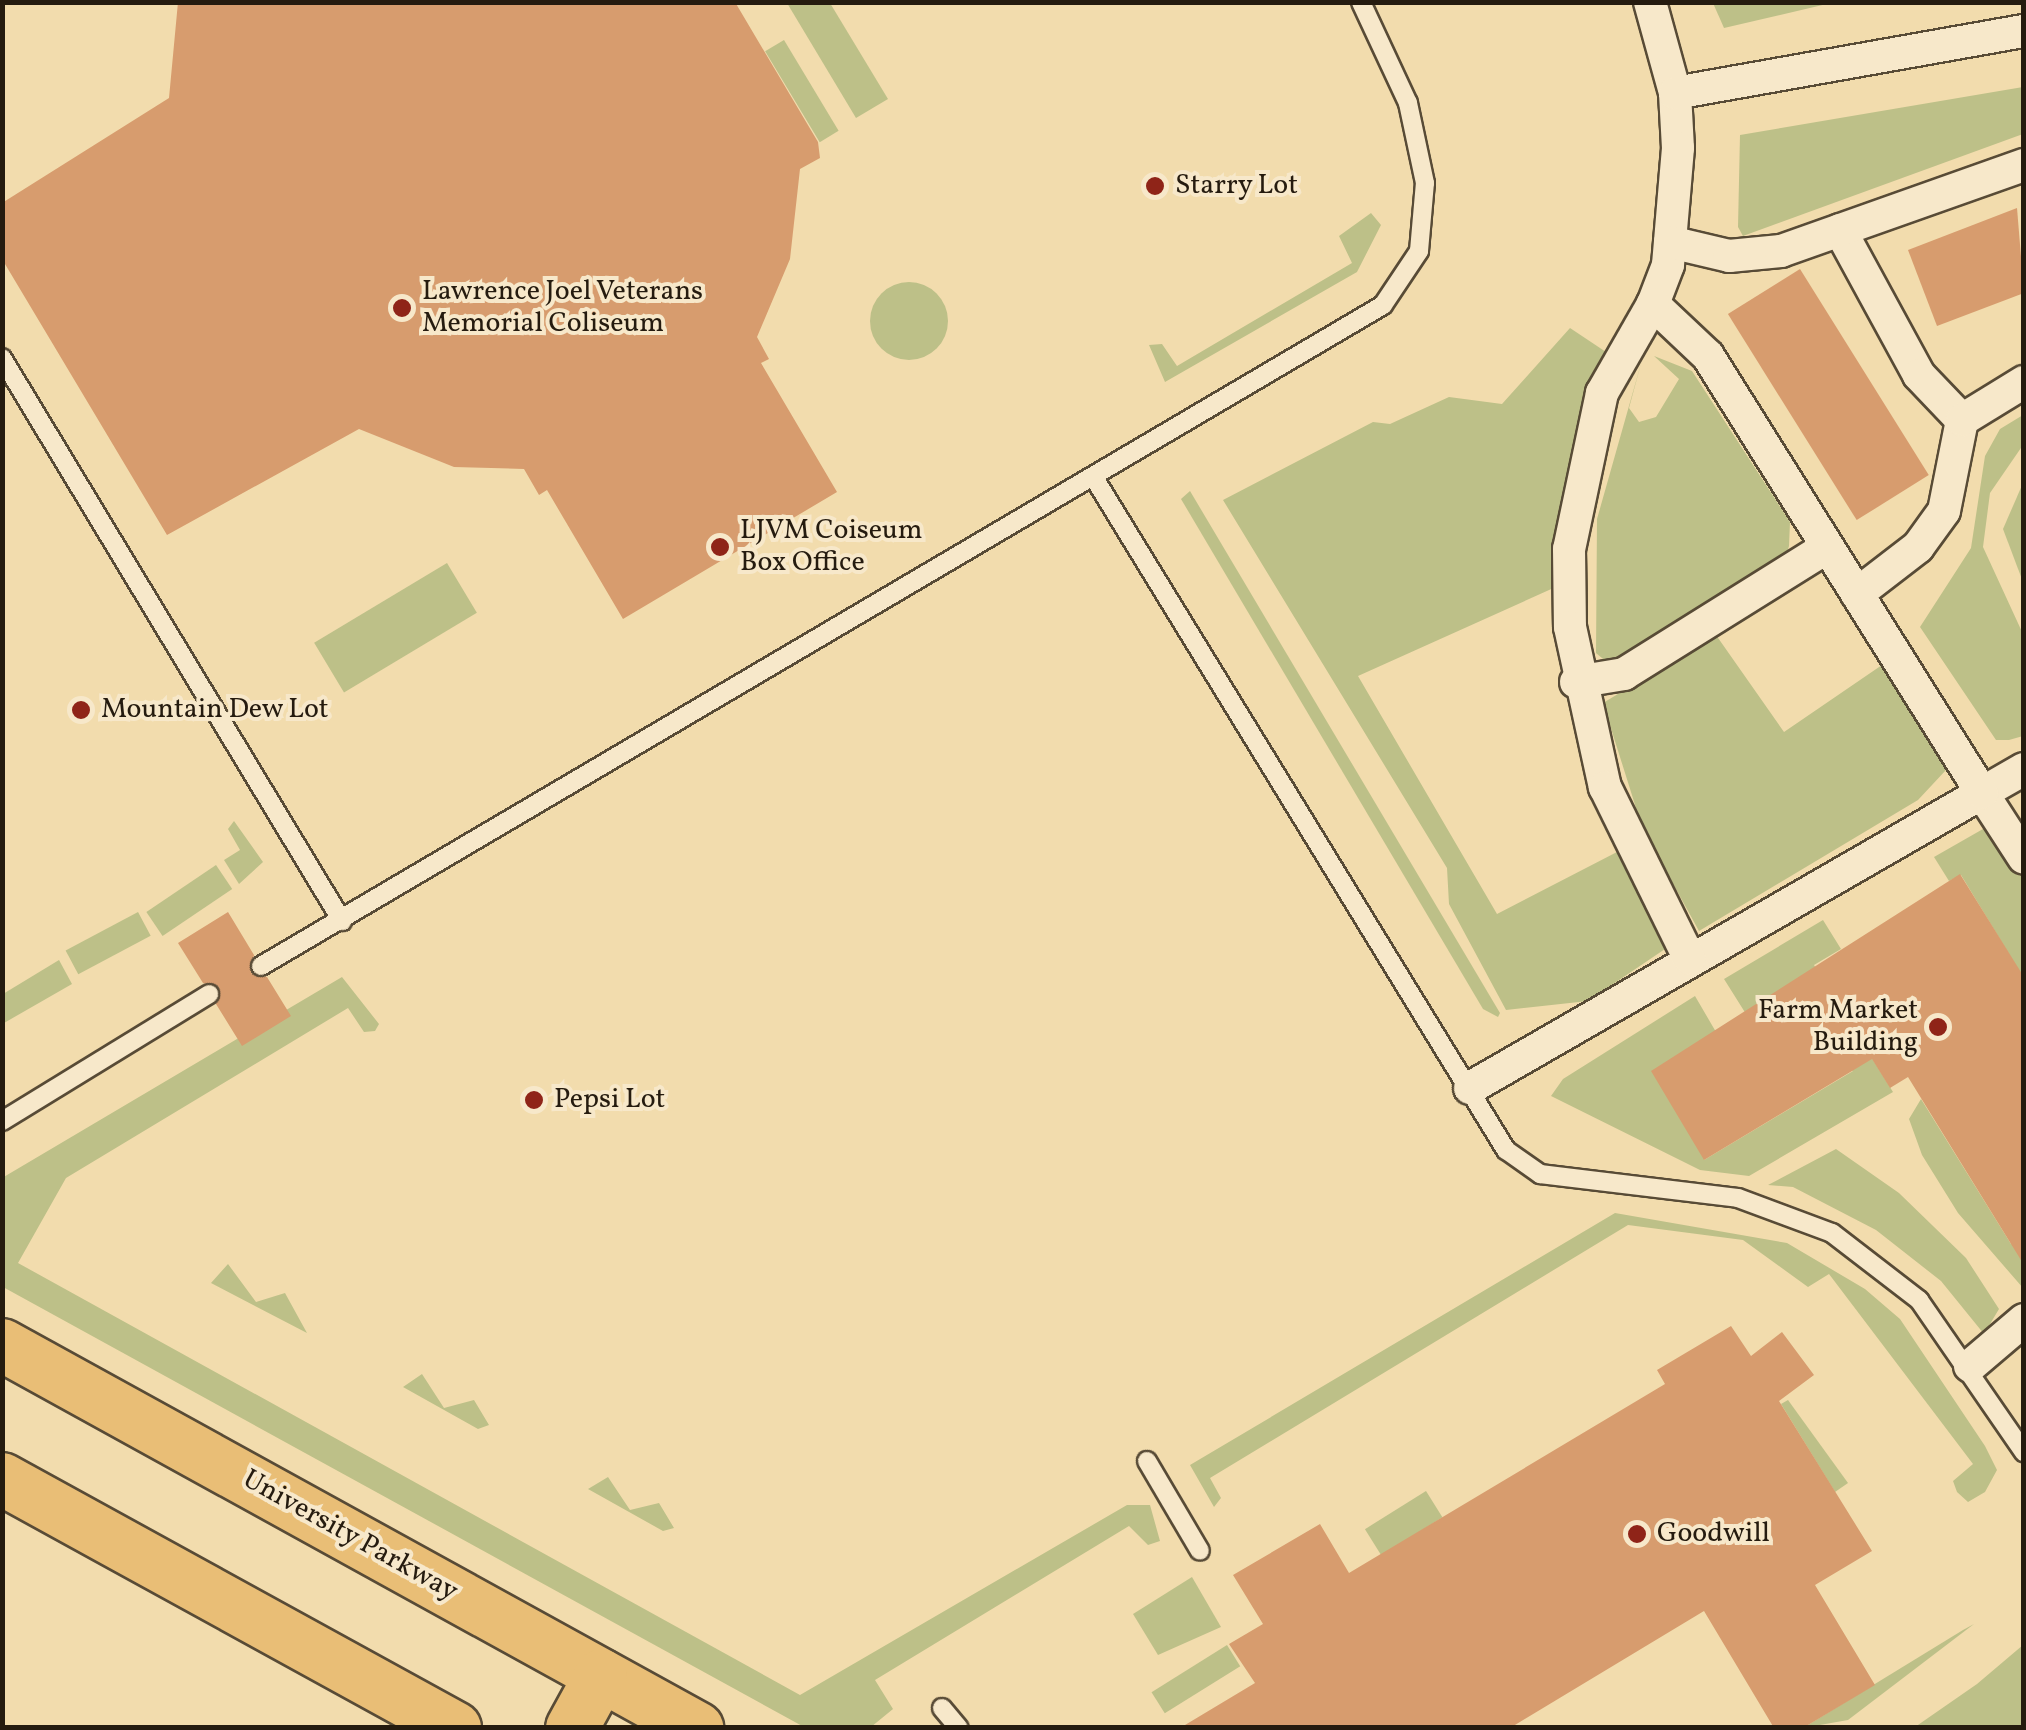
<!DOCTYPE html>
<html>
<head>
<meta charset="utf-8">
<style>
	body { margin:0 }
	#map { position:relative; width:2026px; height:1730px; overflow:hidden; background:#f2dcad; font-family:Vollkorn,serif }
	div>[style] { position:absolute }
	.green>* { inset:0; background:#bdc088; transform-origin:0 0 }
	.round { border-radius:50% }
	.building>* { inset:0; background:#d79c6e; transform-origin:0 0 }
	.roads { filter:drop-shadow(2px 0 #584b36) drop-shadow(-2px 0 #584b36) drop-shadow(0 2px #584b36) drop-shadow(0 -2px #584b36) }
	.lane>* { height:18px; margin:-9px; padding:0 9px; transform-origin:9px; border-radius:9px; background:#f7e8ca }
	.street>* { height:32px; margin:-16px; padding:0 16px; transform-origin:16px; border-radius:16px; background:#f7e8ca }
	.primary>* { height:52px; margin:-26px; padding:0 26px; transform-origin:26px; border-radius:26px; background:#e9be76 }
	.dots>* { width:28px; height:28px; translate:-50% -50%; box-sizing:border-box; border:5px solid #f7e8ca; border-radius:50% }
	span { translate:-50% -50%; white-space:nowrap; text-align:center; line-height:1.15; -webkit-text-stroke:8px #f7e8ca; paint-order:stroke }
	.poi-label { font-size:28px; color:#251b0f }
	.left { translate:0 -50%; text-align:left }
	.right { translate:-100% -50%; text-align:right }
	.street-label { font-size:28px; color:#251b0f }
	.frame { position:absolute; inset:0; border:5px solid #251b0f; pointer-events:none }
</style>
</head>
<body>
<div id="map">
	<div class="green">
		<div style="clip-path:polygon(787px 3px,830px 3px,888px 99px,856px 118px)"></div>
		<div style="clip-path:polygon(1713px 3px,1831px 3px,1724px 28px)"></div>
		<div style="left:784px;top:40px;width:106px;height:22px;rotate:59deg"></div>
		<div style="clip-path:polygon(2023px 87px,2023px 134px,1743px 236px,1738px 227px,1740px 135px)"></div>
		<div style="clip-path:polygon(1371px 213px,1381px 225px,1357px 272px,1165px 382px,1149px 345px,1162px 344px,1177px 366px,1352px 263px,1339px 236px)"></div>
		<div class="round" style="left:870px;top:282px;width:78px;height:78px"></div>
		<div style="clip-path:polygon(1570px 328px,1606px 352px,1569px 467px,1558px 586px,1358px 676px,1497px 914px,1617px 852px,1665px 949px,1588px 1001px,1506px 1010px,1449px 904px,1447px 868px,1223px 500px,1373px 422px,1390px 424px,1449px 397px,1502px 404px)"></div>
		<div style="clip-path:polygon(1654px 356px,1692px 371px,1790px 522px,1789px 546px,1784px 563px,1609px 664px,1596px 653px,1597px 519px,1642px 360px,1629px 408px,1639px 422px,1656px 417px,1679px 379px)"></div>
		<div style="clip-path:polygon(2023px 415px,2023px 445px,1990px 493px,1983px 547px,2023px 634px,2023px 736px,2009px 740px,1996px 740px,1920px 627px,1971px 548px,1985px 456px,2000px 429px)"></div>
		<div style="clip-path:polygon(2023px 483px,2023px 582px,2003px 529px)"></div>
		<div style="clip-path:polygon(1190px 491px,1500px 1013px,1498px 1017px,1483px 1009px,1181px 499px)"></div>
		<div style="left:447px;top:563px;width:58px;height:155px;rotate:59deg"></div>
		<div style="clip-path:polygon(1716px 635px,1784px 732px,1882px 665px,1946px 770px,1918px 800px,1699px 931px,1642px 827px,1603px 703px)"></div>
		<div style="clip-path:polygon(234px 821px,263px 862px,239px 884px,224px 860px,240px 850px,228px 829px)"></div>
		<div style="clip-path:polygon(1990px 825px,2023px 879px,2023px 977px,1961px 875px,1949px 881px,1934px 857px)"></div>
		<div style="left:216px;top:865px;width:29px;height:84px;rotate:56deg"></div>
		<div style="left:138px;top:912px;width:27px;height:82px;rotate:62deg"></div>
		<div style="clip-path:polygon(1823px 920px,1841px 949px,1814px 965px,1893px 1092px,1749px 1176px,1700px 1170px,1551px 1096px,1563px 1079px,1695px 996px,1716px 1032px,1704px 1160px,1853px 1071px,1746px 1014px,1724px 979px)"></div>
		<div style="clip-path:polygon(59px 960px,72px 984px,4px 1023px,3px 994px)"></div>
		<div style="clip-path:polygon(342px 977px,379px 1024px,375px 1031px,364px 1032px,348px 1008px,66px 1178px,18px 1263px,800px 1695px,1127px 1505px,1150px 1505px,1160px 1541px,1148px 1545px,1129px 1526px,875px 1680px,893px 1709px,871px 1727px,804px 1727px,3px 1287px,2px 1178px)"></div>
		<div style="clip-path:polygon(1921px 1099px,2011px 1244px,2024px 1241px,2023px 1288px,1958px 1213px,1922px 1155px,1909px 1119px)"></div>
		<div style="clip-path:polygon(1836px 1149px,1899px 1193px,1966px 1258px,1999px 1309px,1984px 1334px,1941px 1281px,1876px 1230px,1793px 1187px,1768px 1185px)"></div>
		<div style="clip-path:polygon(1615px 1213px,1787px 1243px,1865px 1289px,1900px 1319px,1985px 1446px,1997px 1470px,1985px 1492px,1968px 1502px,1957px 1492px,1953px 1481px,1973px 1464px,1829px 1274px,1808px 1287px,1743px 1240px,1628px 1225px,1210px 1478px,1221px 1498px,1214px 1507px,1190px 1465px)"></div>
		<div style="clip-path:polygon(228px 1264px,256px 1302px,285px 1293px,307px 1333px,211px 1283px)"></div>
		<div style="clip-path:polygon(422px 1374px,444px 1408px,474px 1400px,489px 1425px,478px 1429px,403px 1387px)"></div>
		<div style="clip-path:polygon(1788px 1400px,1848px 1483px,1835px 1492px,1781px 1404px)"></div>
		<div style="clip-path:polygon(608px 1477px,630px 1510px,659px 1503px,674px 1528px,663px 1531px,588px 1489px)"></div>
		<div style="left:1426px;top:1491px;width:31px;height:72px;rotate:58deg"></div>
		<div style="clip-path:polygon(1192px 1577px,1221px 1627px,1158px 1655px,1133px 1614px)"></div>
		<div style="clip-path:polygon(1974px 1624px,1848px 1720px,1803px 1728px,1963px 1630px)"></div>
		<div style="left:1227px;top:1645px;width:25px;height:89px;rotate:58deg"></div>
		<div style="clip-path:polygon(2023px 1645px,2023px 1727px,1915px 1727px,1977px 1684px)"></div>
	</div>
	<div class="building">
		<div style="clip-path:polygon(178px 2px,735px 2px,818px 142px,820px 158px,800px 169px,790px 259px,757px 337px,769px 359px,761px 363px,837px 492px,623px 619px,547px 490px,539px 495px,524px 469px,454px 467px,359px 429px,167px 535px,2px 259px,2px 203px,169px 98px)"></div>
		<div style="clip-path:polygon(2017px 208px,2024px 293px,1937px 326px,1908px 250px)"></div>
		<div style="left:1800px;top:269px;width:243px;height:85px;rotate:58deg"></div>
		<div style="clip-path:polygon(1960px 874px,2024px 977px,2024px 1265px,1908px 1077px,1890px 1088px,1872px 1059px,1704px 1160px,1651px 1071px)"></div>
		<div style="clip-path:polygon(228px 912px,254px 955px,251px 973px,267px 977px,291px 1016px,242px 1046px,216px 1004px,219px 987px,203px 983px,178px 943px)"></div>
		<div style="clip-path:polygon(1731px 1326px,1751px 1356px,1782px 1332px,1814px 1375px,1779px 1401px,1872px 1551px,1815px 1585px,1875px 1685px,1803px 1728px,1774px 1728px,1704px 1611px,1510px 1728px,1180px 1728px,1255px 1683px,1229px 1644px,1263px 1624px,1233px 1575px,1320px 1524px,1349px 1573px,1665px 1384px,1657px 1370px)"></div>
	</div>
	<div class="roads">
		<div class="lane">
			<div style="left:2px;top:358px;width:658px;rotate:58.87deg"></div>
			<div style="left:1096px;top:481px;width:785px;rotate:58.5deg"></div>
			<div style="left:1506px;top:1150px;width:42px;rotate:35.2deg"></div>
			<div style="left:1540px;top:1174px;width:199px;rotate:6.9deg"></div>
			<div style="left:1738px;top:1198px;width:100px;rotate:20.4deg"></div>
			<div style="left:1832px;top:1233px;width:110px;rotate:37.6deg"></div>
			<div style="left:1919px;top:1300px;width:185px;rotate:55.4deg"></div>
			<div style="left:261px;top:966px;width:1302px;rotate:-30.5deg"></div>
			<div style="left:1383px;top:305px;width:65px;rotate:-56.3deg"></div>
			<div style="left:1419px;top:251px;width:68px;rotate:-85deg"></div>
			<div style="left:1425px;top:183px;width:82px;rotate:-102deg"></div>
			<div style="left:1408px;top:103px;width:111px;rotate:-115deg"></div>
			<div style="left:2px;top:1121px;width:243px;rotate:-31.5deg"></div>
			<div style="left:1147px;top:1461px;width:104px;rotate:59.5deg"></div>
			<div style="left:942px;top:1708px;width:26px;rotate:50deg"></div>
		</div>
		<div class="street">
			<div style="left:1650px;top:2px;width:94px;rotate:74.6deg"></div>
			<div style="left:1675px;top:93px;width:55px;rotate:86.9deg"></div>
			<div style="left:1678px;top:148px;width:117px;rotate:94.9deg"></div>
			<div style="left:1668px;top:265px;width:42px;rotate:111deg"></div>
			<div style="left:1675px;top:93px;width:354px;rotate:-10.1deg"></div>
			<div style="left:1840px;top:230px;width:165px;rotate:61.4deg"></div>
			<div style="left:1919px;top:375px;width:62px;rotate:46.3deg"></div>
			<div style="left:1670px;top:242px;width:61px;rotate:13.3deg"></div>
			<div style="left:1729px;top:256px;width:52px;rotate:-5.5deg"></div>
			<div style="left:1781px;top:251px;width:258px;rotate:-19.5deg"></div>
			<div style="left:1857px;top:594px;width:77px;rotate:-37.6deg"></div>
			<div style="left:1918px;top:547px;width:44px;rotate:-54.2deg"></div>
			<div style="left:1944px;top:511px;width:93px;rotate:-78.8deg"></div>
			<div style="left:1962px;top:420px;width:73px;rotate:-31.5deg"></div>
			<div style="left:1576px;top:682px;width:49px;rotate:-9.5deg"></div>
			<div style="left:1624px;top:674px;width:239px;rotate:-32deg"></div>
			<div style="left:2024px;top:769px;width:48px;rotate:150.3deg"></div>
			<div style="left:1982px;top:793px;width:77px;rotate:57.1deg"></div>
			<div style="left:1470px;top:1088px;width:591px;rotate:-29.95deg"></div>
			<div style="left:1982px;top:793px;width:516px;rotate:-122.09deg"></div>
			<div style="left:1708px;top:356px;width:76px;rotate:-136.6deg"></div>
			<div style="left:1653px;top:304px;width:103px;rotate:119.8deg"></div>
			<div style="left:1602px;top:393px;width:159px;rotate:101.9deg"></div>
			<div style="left:1569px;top:549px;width:78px;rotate:89.3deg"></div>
			<div style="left:1570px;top:627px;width:164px;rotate:77.7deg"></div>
			<div style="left:1605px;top:787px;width:191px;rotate:63.8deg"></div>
			<div style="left:1970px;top:1366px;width:71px;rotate:-40.4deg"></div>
		</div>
		<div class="primary">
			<div style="left:2px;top:1345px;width:794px;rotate:28.86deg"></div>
			<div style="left:2px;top:1479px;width:517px;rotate:28.8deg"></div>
			<div style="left:572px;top:1728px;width:60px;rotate:-61.3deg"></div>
		</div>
	</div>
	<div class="dots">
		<div style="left:1155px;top:186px;background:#8f2418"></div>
		<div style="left:402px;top:308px;background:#8f2418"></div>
		<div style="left:720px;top:547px;background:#8f2418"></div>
		<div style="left:81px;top:710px;background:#8f2418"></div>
		<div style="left:1938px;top:1027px;background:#8f2418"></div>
		<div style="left:534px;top:1100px;background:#8f2418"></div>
		<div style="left:1637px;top:1534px;background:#8f2418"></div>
	</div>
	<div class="poi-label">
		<span class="left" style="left:1175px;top:186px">Starry Lot</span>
		<span class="left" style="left:422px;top:308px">Lawrence Joel Veterans<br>Memorial Coliseum</span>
		<span class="left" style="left:740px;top:547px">LJVM Coiseum<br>Box Office</span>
		<span class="left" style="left:101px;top:710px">Mountain Dew Lot</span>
		<span class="right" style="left:1918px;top:1027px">Farm Market<br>Building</span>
		<span class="left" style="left:554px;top:1100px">Pepsi Lot</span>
		<span class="left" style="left:1657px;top:1534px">Goodwill</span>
	</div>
	<div class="street-label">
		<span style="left:350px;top:1536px;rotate:29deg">University Parkway</span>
	</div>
	<div class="frame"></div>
</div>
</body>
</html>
